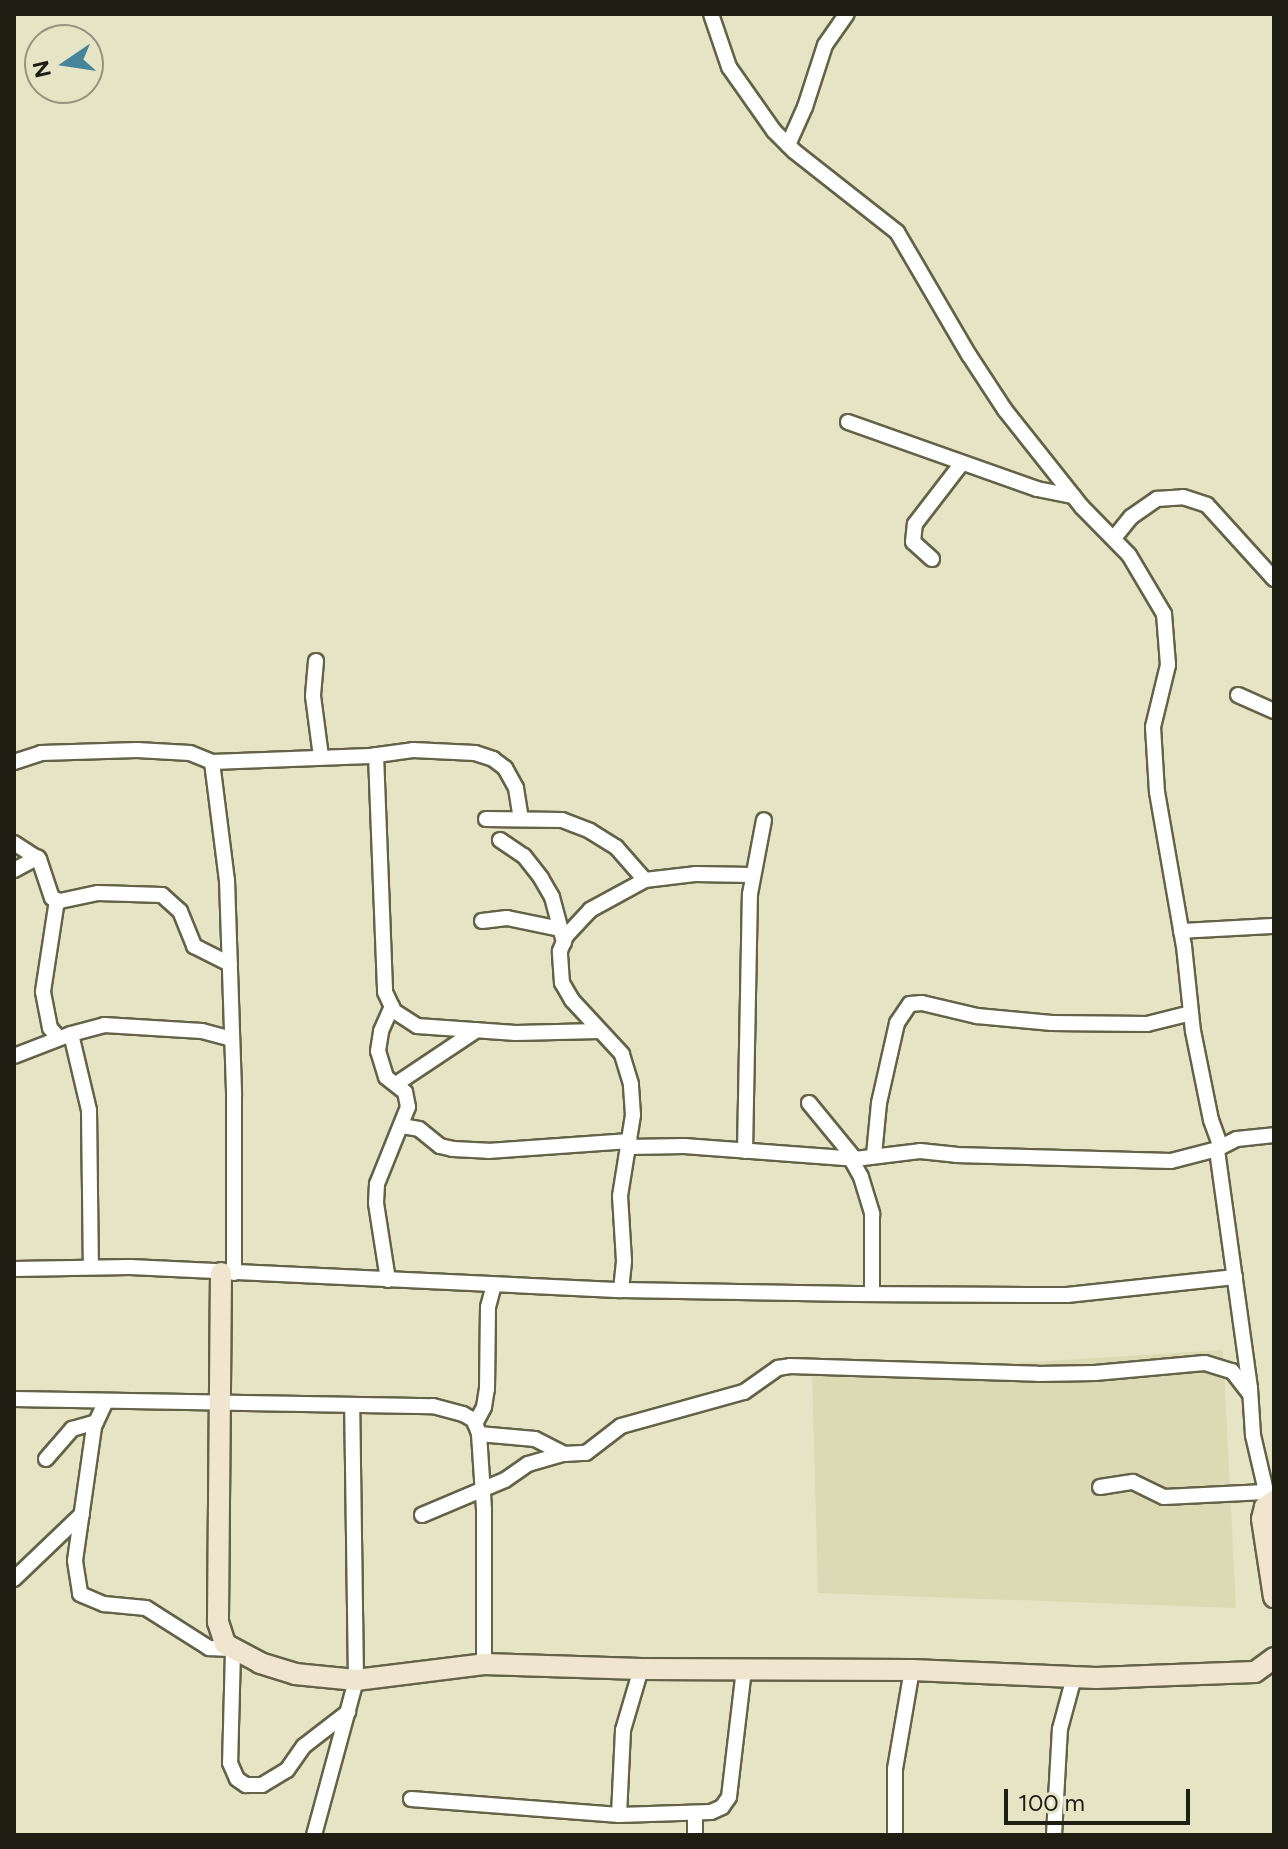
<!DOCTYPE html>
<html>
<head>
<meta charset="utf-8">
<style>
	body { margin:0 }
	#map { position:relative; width:1288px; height:1849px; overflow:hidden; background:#e5e4c5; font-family:Figtree,sans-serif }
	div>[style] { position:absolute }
	.built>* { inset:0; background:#dcdab4 }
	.roads { filter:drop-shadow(2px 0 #646247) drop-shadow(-2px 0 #646247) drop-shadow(0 2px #646247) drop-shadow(0 -2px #646247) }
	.street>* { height:14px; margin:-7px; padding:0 7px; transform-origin:7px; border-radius:7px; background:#fff }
	.secondary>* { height:20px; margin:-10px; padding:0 10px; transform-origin:10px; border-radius:10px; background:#f0e5ce }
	span { translate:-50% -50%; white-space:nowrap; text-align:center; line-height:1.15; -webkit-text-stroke:8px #e5e4c5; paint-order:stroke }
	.frame { position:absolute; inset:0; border:16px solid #1e1e13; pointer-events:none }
	.north { position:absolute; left:24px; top:24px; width:80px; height:80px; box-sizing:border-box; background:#e5e4c5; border:2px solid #95957e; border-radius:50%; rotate:257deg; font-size:22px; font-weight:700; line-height:32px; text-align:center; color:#1e1e13 }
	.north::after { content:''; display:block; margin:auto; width:28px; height:36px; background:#468599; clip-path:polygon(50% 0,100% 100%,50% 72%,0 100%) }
	.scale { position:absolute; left:1004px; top:1789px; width:186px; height:36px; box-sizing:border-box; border:4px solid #1e1e13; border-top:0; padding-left:10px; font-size:24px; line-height:28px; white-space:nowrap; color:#1e1e13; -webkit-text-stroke:6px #e5e4c5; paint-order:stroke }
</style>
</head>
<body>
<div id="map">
	<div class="built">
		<div style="clip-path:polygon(1223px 1350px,1236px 1608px,818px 1593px,812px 1376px)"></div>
	</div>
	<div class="roads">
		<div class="street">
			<div style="left:711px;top:14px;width:56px;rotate:71.2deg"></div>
			<div style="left:729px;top:67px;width:78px;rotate:54.9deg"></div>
			<div style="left:774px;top:131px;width:28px;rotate:45deg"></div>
			<div style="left:794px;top:151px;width:131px;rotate:38.2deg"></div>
			<div style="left:897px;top:232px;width:143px;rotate:59.7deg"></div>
			<div style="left:969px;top:355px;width:66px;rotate:56.8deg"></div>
			<div style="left:1005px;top:410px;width:124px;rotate:51.6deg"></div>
			<div style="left:1082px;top:507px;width:67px;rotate:45.6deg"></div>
			<div style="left:1129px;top:555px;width:69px;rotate:59.3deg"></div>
			<div style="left:1164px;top:614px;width:51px;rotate:85.5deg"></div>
			<div style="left:1168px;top:665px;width:64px;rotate:103.6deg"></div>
			<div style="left:1153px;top:727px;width:65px;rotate:86.5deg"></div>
			<div style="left:1157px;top:792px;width:156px;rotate:80.1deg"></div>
			<div style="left:1184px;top:946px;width:85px;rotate:84deg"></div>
			<div style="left:1193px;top:1031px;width:91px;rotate:78.6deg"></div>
			<div style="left:1211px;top:1120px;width:29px;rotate:70deg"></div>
			<div style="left:788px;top:145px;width:42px;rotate:-65.9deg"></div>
			<div style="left:805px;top:107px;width:65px;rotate:-72.1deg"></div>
			<div style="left:825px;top:45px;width:38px;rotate:-55deg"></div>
			<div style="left:848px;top:422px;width:201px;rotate:19.5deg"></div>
			<div style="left:1037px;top:489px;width:37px;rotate:11deg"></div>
			<div style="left:1114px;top:538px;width:27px;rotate:-51deg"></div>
			<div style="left:1131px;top:517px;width:32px;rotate:-35deg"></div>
			<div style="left:1157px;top:499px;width:26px;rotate:-4deg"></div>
			<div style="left:1183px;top:497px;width:25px;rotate:18deg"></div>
			<div style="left:1207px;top:505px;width:100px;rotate:47.8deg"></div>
			<div style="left:932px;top:559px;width:25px;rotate:-138deg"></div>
			<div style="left:913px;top:542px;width:18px;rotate:-84deg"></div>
			<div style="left:915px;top:524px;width:77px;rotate:-52.4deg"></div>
			<div style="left:316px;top:661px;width:35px;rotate:95deg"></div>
			<div style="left:313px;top:696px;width:62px;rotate:82.5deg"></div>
			<div style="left:1238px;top:695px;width:39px;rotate:24deg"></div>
			<div style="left:376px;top:755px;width:237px;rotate:87.8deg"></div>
			<div style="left:385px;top:992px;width:21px;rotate:65deg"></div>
			<div style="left:394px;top:1011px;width:27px;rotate:33deg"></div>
			<div style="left:417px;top:1026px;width:99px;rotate:4deg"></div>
			<div style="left:516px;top:1033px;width:83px;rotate:-1.4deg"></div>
			<div style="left:14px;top:762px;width:28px;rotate:-18deg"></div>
			<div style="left:41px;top:753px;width:96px;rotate:-1.8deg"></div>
			<div style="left:137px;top:750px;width:53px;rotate:3.2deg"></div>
			<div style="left:190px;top:753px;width:24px;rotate:22deg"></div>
			<div style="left:212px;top:762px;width:119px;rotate:82.8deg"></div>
			<div style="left:227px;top:880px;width:215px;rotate:88.1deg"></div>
			<div style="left:234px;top:1095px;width:178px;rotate:90deg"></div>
			<div style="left:212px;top:762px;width:158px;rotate:-2.2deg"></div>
			<div style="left:370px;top:756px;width:43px;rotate:-7.9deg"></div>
			<div style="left:413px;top:750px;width:62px;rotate:2.8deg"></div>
			<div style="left:475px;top:753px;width:19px;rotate:18deg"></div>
			<div style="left:493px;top:759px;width:15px;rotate:37deg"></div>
			<div style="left:505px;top:768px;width:23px;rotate:61deg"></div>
			<div style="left:516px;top:788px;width:31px;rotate:81deg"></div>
			<div style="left:486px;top:819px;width:76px;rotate:0.8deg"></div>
			<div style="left:562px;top:820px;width:30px;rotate:21deg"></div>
			<div style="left:590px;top:831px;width:31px;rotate:32deg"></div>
			<div style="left:616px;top:847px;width:44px;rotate:48.7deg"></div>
			<div style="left:500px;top:840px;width:29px;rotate:34deg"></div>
			<div style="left:524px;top:856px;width:28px;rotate:52deg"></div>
			<div style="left:541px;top:878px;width:22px;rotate:60deg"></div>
			<div style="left:552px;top:897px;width:47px;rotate:75.1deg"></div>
			<div style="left:14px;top:843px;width:30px;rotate:33deg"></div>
			<div style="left:39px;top:859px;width:41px;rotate:71.6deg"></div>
			<div style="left:52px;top:898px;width:9px;rotate:21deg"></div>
			<div style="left:60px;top:901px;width:39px;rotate:-12deg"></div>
			<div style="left:98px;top:893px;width:64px;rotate:1.8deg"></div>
			<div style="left:162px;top:895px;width:24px;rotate:42deg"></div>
			<div style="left:180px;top:911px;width:38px;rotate:68deg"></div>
			<div style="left:194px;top:946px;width:40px;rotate:26.6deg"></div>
			<div style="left:14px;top:870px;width:27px;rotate:-28deg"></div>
			<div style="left:57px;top:900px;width:93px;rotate:98.7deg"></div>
			<div style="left:43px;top:992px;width:37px;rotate:79deg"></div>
			<div style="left:50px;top:1028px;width:13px;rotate:48deg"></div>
			<div style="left:482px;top:921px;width:25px;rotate:-7deg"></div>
			<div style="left:507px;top:918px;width:54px;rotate:11.7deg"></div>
			<div style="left:1181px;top:931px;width:93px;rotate:-3.1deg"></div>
			<div style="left:71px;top:1034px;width:78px;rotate:76.7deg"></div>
			<div style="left:89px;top:1110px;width:157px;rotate:89.3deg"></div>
			<div style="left:14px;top:1056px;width:61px;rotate:-21.1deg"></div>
			<div style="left:71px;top:1034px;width:34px;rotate:-15deg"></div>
			<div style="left:104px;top:1025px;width:98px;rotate:3.5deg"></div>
			<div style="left:202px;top:1031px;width:30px;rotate:15deg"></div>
			<div style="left:396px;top:1084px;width:97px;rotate:-33.7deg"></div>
			<div style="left:809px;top:1103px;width:72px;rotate:50.6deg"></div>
			<div style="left:402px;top:1126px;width:17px;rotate:10deg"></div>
			<div style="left:419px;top:1129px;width:27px;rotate:39deg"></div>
			<div style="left:440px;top:1146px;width:13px;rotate:13deg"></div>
			<div style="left:453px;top:1149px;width:35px;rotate:3deg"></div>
			<div style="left:488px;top:1151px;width:142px;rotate:-4deg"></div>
			<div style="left:629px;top:1147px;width:55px;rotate:-1deg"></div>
			<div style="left:684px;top:1146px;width:171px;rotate:4.3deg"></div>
			<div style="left:855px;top:1159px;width:65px;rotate:-7deg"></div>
			<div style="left:920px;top:1151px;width:36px;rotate:6deg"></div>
			<div style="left:956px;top:1155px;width:215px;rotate:1.6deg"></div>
			<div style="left:1171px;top:1161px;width:48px;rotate:-14.6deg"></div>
			<div style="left:745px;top:1151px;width:257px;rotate:-88.9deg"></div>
			<div style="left:750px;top:894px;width:75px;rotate:-79.3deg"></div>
			<div style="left:874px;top:1155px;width:52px;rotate:-84.5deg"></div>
			<div style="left:879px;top:1103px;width:82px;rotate:-77.3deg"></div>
			<div style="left:897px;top:1023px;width:23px;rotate:-56deg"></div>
			<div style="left:910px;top:1004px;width:12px;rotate:-5deg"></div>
			<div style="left:922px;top:1003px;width:57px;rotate:13.3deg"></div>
			<div style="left:977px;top:1016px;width:75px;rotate:5.3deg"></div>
			<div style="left:1052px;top:1023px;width:95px;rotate:0.6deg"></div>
			<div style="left:1147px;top:1024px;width:45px;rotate:-14deg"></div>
			<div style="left:850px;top:1157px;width:23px;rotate:61deg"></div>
			<div style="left:861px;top:1177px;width:39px;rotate:73deg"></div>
			<div style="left:872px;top:1214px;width:80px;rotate:90deg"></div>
			<div style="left:14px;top:1269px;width:116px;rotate:-1deg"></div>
			<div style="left:130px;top:1267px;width:492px;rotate:2.7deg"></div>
			<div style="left:621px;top:1290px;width:235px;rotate:1deg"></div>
			<div style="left:856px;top:1294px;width:211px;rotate:0.3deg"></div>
			<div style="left:1067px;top:1295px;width:169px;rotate:-6.1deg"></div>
			<div style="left:388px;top:1280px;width:78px;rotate:-98.9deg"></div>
			<div style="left:376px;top:1203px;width:19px;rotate:-87deg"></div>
			<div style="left:377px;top:1184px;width:83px;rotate:-68.1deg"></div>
			<div style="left:408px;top:1107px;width:15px;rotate:-101deg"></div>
			<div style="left:405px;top:1092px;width:24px;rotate:-142deg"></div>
			<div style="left:386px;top:1077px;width:27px;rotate:-107deg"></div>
			<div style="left:378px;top:1051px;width:20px;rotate:-81deg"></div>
			<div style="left:381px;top:1031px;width:27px;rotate:-66deg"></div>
			<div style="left:621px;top:1290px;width:29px;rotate:-84deg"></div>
			<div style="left:624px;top:1261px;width:65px;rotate:-93.5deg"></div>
			<div style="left:620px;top:1196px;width:82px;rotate:-80.9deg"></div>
			<div style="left:633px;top:1115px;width:31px;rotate:-94deg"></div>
			<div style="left:631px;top:1084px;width:31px;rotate:-107deg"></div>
			<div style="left:622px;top:1054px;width:74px;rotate:-132.8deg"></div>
			<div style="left:572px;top:1000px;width:20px;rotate:-120deg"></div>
			<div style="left:562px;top:983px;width:32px;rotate:-94deg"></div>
			<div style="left:560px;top:951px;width:16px;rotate:-68deg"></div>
			<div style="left:566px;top:936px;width:35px;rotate:-47deg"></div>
			<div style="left:590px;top:910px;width:63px;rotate:-28.6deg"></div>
			<div style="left:645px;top:880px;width:50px;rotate:-6.8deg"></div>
			<div style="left:695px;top:874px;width:56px;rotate:1deg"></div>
			<div style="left:14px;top:1399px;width:419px;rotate:1deg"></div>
			<div style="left:433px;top:1406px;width:31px;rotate:15deg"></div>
			<div style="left:463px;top:1414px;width:13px;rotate:29deg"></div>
			<div style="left:474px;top:1420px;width:15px;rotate:70deg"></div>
			<div style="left:479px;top:1434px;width:76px;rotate:86.2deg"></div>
			<div style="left:484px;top:1510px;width:154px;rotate:90deg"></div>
			<div style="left:105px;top:1403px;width:26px;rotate:115deg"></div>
			<div style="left:94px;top:1427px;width:135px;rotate:98.1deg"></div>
			<div style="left:75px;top:1561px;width:33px;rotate:81deg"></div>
			<div style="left:80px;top:1594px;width:26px;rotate:23deg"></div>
			<div style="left:104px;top:1604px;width:42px;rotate:5.4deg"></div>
			<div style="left:146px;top:1608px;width:75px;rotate:32.4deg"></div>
			<div style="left:209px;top:1648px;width:21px;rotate:3deg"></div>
			<div style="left:475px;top:1424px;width:19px;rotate:-62deg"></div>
			<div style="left:484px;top:1407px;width:18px;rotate:-81deg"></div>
			<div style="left:487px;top:1389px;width:82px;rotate:-89.3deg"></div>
			<div style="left:488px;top:1307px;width:23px;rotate:-75deg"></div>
			<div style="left:479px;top:1434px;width:56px;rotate:5.1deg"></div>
			<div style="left:535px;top:1439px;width:33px;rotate:27deg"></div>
			<div style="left:564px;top:1454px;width:22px;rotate:-3deg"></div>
			<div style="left:586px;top:1453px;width:44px;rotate:-37.6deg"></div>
			<div style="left:621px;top:1426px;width:128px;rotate:-15.5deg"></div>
			<div style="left:744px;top:1392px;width:42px;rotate:-35.2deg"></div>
			<div style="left:778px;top:1368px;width:12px;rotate:-9deg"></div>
			<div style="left:790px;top:1366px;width:248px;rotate:1.8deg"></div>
			<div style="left:1038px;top:1374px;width:57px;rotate:-1deg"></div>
			<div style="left:1095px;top:1373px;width:110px;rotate:-5.2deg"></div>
			<div style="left:1205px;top:1363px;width:28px;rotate:17deg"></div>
			<div style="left:1232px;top:1371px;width:29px;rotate:52deg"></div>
			<div style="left:46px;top:1459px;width:40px;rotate:-49deg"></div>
			<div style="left:72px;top:1429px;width:25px;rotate:-16deg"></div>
			<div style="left:1100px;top:1487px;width:33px;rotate:-9deg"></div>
			<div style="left:1133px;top:1482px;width:34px;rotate:26deg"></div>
			<div style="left:1164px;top:1497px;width:101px;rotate:-2.8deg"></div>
			<div style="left:1269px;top:1504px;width:71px;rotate:-103.1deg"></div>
			<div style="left:1253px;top:1435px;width:47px;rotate:-93.7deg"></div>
			<div style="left:1250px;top:1388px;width:241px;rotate:-97.9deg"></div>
			<div style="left:1217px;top:1149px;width:22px;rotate:-27deg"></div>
			<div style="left:1237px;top:1139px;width:37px;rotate:-6deg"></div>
			<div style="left:422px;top:1515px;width:90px;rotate:-22.9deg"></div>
			<div style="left:505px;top:1480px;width:28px;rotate:-35deg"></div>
			<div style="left:528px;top:1464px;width:37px;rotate:-16deg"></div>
			<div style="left:14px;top:1579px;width:94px;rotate:-43.7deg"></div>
			<div style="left:233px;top:1651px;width:112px;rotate:91.5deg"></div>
			<div style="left:230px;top:1763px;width:17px;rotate:66deg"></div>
			<div style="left:237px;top:1779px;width:11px;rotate:34deg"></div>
			<div style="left:246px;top:1785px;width:16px"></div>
			<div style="left:262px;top:1785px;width:29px;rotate:-31deg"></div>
			<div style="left:287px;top:1770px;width:29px;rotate:-55deg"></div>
			<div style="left:304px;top:1746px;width:56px;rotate:-37.7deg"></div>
			<div style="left:411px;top:1799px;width:209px;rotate:4.4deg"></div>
			<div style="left:619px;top:1815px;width:92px;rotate:-1.9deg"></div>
			<div style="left:711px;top:1812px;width:12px;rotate:-24deg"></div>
			<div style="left:722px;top:1807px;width:12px;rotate:-55deg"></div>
			<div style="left:729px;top:1797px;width:129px;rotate:-83.3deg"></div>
			<div style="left:695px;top:1814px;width:21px;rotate:90deg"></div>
			<div style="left:619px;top:1815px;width:85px;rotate:-87.3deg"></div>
			<div style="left:623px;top:1730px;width:64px;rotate:-73.6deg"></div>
			<div style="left:314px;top:1835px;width:161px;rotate:-74.8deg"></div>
			<div style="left:356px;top:1680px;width:274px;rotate:-90.8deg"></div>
			<div style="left:895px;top:1835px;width:66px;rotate:-90deg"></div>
			<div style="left:895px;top:1769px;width:100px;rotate:-80.3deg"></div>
			<div style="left:1054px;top:1835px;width:106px;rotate:-86.8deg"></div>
			<div style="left:1060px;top:1729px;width:54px;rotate:-74.9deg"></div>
		</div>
		<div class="secondary">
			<div style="left:221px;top:1273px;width:349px;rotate:90.5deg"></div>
			<div style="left:218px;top:1622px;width:23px;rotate:72deg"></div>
			<div style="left:225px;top:1644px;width:40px;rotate:28deg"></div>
			<div style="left:260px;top:1663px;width:37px;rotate:17deg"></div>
			<div style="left:295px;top:1674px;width:61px;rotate:5.6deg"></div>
			<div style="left:356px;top:1680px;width:129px;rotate:-7.1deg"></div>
			<div style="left:484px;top:1664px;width:157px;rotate:1.8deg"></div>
			<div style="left:641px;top:1669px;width:271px;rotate:0.2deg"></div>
			<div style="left:912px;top:1670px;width:184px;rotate:2.5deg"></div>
			<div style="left:1096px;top:1678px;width:159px;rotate:-2.2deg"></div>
			<div style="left:1255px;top:1672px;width:24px;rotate:-36deg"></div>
			<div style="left:1274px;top:1501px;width:11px;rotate:146deg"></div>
			<div style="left:1265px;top:1507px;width:12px;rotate:104deg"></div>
			<div style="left:1262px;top:1519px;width:79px;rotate:81.3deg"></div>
		</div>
	</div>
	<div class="frame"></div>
	<div class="north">N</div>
	<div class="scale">100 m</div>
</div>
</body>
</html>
